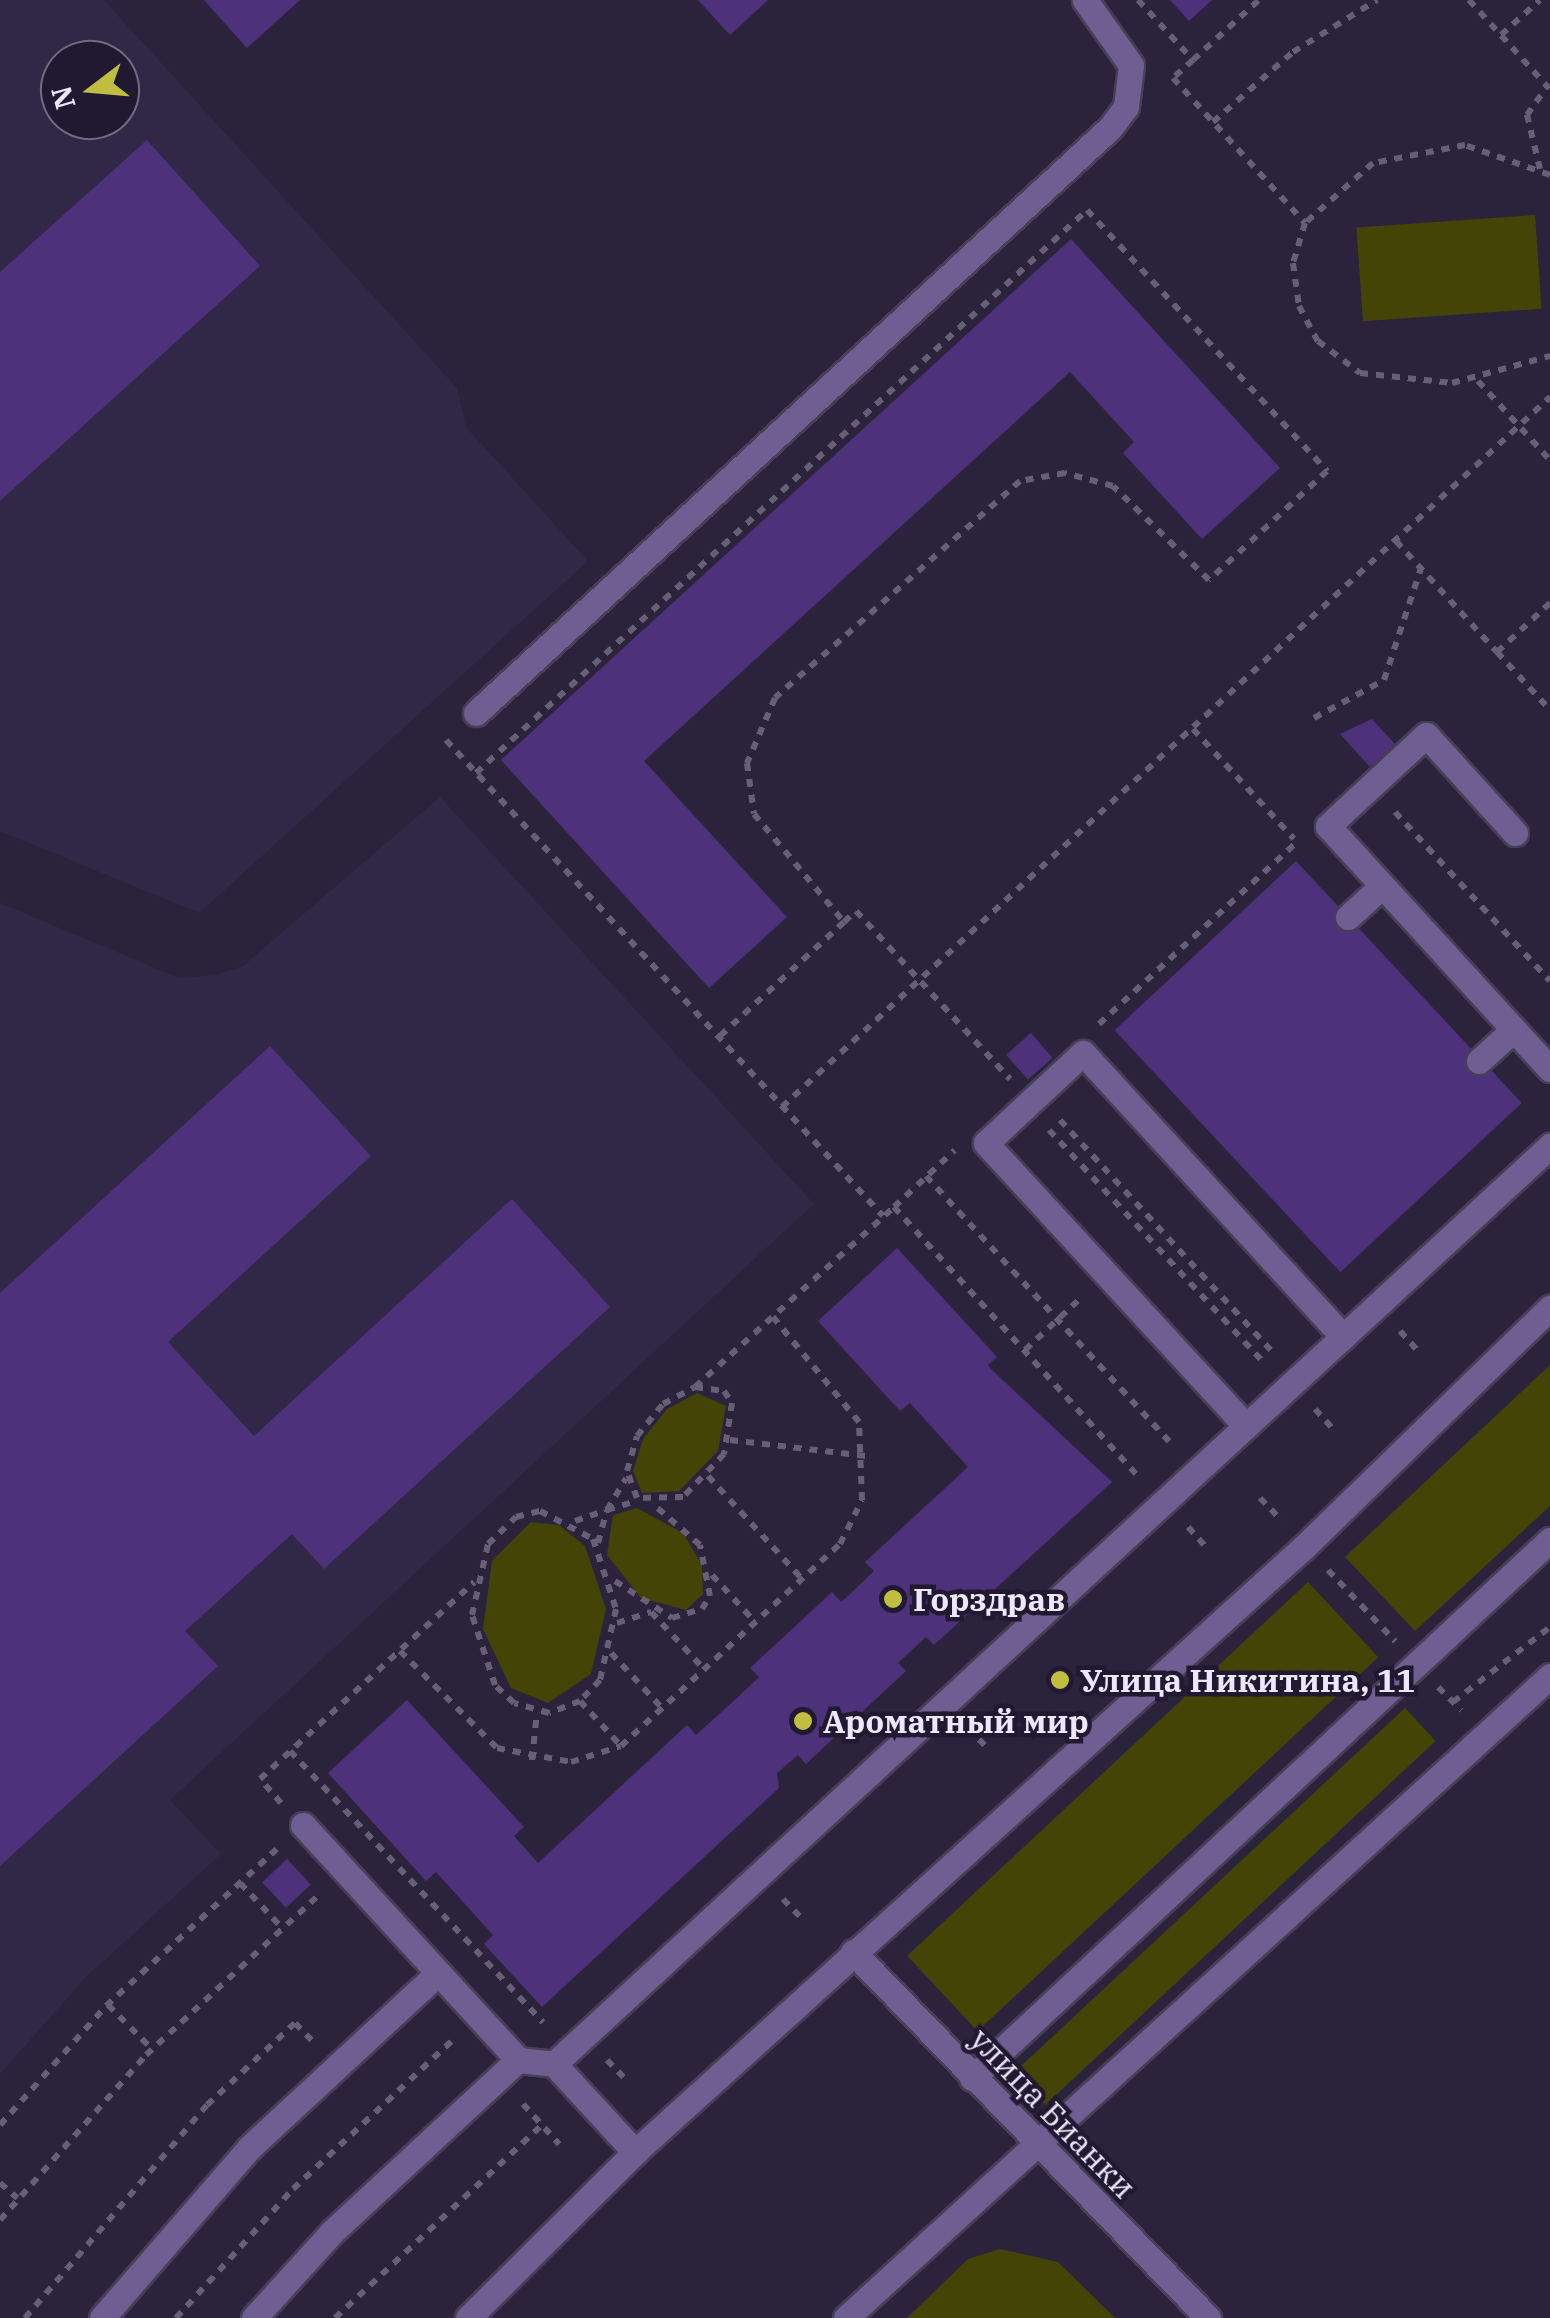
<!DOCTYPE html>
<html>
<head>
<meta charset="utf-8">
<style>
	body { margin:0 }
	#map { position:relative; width:1550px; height:2318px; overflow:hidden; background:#2b233b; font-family:"IBM Plex Serif",serif }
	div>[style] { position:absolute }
	.built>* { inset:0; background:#312746 }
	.green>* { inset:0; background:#444407; transform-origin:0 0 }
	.building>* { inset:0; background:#4e317b; transform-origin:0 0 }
	.path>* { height:6px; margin-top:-3px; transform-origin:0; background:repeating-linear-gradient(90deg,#665f75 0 8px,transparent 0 16px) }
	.roads { filter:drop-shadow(2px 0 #463f56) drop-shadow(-2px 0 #463f56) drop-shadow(0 2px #463f56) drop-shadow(0 -2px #463f56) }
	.minor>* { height:25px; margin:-12.5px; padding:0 12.5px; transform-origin:12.5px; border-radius:12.5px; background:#6f5e92 }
	.dots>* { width:28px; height:28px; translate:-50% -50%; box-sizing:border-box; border:5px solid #211931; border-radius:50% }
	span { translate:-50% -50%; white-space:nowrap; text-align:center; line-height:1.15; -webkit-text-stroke:9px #211931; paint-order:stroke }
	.poi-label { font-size:32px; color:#ede8f9; font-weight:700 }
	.left { translate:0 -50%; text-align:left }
	.street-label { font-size:32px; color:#ede8f9 }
	.north { position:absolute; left:40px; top:40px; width:100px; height:100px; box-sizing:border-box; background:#211931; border:2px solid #736c81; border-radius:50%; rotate:254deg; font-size:28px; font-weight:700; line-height:40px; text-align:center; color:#ede8f9 }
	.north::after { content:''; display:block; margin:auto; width:35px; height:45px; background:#bfbe41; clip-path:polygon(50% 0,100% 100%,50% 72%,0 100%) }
</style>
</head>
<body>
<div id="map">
	<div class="built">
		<div style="clip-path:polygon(evenodd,0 0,104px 0,457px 388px,466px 427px,588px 561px,199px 913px,0 831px,0 0,60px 60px,120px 60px,120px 120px,60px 120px,60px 60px)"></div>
		<div style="clip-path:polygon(440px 797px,814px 1204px,170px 1800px,221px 1854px,85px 1978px,0 2074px,0 903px,179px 978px,216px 975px,243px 966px)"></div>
	</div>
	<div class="green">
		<div style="left:1535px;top:215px;width:94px;height:179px;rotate:86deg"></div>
		<div style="clip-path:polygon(1550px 1365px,1550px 1506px,1415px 1631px,1345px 1557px)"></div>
		<div style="clip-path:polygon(697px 1393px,726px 1406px,718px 1451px,679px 1491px,642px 1493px,633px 1471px,643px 1439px,667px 1409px)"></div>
		<div style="clip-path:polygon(637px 1508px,683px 1533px,702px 1565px,703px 1594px,686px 1610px,641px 1598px,607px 1555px,613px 1515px)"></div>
		<div style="clip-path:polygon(531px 1522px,559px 1525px,585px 1546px,606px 1609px,591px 1674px,548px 1703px,511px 1688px,483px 1629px,492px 1561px)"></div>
		<div style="left:1308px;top:1582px;width:103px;height:548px;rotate:47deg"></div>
		<div style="left:1405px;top:1708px;width:45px;height:534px;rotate:47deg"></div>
		<div style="clip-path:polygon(1000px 2249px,1058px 2262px,1115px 2318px,907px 2318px,968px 2259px)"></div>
	</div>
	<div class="building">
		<div style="clip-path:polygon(204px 0,300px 0,247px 48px)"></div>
		<div style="clip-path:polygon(698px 0,768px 0,730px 35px)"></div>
		<div style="clip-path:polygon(1170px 0,1212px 0,1189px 21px)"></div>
		<div style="clip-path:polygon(147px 140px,260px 266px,0 501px,0 272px)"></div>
		<div style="clip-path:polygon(1071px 239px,1280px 468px,1202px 539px,1123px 453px,1134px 442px,1070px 372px,644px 761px,787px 917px,709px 988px,501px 760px)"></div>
		<div style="clip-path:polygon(1372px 719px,1395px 744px,1370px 767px,1340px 734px)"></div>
		<div style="left:1296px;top:861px;width:331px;height:248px;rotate:47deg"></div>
		<div style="left:1031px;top:1033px;width:33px;height:33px;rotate:49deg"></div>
		<div style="clip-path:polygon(270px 1046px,371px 1156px,168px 1342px,254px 1436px,512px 1199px,610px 1307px,324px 1569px,292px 1534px,185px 1631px,218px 1666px,0 1866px,0 1293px)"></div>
		<div style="clip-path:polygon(897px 1248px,997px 1357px,988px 1365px,993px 1371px,1112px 1482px,934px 1645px,926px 1637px,898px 1663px,906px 1671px,806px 1764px,798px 1755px,777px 1773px,779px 1788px,542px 2007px,484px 1944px,493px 1935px,436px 1872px,426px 1881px,328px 1773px,407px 1700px,524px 1827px,514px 1836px,538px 1863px,687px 1725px,696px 1735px,738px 1697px,759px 1677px,750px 1668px,832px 1592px,841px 1602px,848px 1596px,874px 1571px,865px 1562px,968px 1467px,910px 1403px,900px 1411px,818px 1321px)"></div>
		<div style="left:287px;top:1859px;width:35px;height:34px;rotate:47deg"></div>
	</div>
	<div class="path">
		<div style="left:1138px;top:0;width:81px;rotate:47.5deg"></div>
		<div style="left:1193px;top:60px;width:89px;rotate:-42.3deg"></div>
		<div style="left:1469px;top:0;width:115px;rotate:47.8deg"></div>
		<div style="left:1501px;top:35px;width:52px;rotate:-41.9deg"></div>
		<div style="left:1193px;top:60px;width:27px;rotate:138deg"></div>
		<div style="left:1173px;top:78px;width:196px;rotate:47.7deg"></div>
		<div style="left:1213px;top:122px;width:106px;rotate:-41.2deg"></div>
		<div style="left:1293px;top:52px;width:99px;rotate:-31.8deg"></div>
		<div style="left:1540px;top:169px;width:56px;rotate:-103.5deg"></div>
		<div style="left:1527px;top:115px;width:38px;rotate:-55deg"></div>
		<div style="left:1550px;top:175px;width:90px;rotate:-160.6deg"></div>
		<div style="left:1465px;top:145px;width:94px;rotate:168.9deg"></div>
		<div style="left:1373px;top:163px;width:91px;rotate:138.6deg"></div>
		<div style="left:1305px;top:223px;width:42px;rotate:106.7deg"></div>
		<div style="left:1293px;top:263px;width:43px;rotate:82.1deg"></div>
		<div style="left:1299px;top:306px;width:40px;rotate:62deg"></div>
		<div style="left:1318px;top:341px;width:53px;rotate:37.3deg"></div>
		<div style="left:1360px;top:373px;width:93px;rotate:6.2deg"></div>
		<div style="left:1452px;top:383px;width:102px;rotate:-15.4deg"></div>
		<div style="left:1478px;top:381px;width:107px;rotate:47.7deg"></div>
		<div style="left:1396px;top:541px;width:150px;rotate:47.7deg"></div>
		<div style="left:1550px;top:603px;width:72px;rotate:137.2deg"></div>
		<div style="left:1497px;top:652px;width:79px;rotate:47.6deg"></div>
		<div style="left:1314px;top:718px;width:80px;rotate:-28.5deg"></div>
		<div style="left:1384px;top:680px;width:118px;rotate:-71.7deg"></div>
		<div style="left:1193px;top:729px;width:149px;rotate:47.4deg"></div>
		<div style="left:446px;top:740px;width:646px;rotate:47.45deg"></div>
		<div style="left:476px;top:773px;width:831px;rotate:-42.66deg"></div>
		<div style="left:1087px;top:210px;width:355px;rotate:47.4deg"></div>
		<div style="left:1327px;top:471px;width:161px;rotate:137.3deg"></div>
		<div style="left:1209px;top:580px;width:134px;rotate:-135.6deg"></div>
		<div style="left:1113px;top:486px;width:50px;rotate:-164.8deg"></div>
		<div style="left:1065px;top:473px;width:46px;rotate:169.9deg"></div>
		<div style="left:1020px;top:481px;width:327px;rotate:138.5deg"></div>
		<div style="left:775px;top:698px;width:71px;rotate:113.3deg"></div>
		<div style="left:747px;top:763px;width:51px;rotate:82.2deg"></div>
		<div style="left:754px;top:814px;width:141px;rotate:50.2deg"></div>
		<div style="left:844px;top:922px;width:170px;rotate:137.4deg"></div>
		<div style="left:1395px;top:812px;width:229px;rotate:47.5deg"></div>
		<div style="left:844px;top:922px;width:16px;rotate:-43deg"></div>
		<div style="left:856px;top:911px;width:228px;rotate:47.5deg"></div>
		<div style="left:1099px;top:1024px;width:269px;rotate:-42.6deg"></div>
		<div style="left:782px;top:1107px;width:1046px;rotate:-42.75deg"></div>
		<div style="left:1060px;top:1120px;width:314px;rotate:47.5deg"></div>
		<div style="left:1049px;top:1130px;width:313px;rotate:47.3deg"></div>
		<div style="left:926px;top:1176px;width:364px;rotate:47.5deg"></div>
		<div style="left:894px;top:1207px;width:83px;rotate:-43.1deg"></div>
		<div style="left:1400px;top:1331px;width:28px;rotate:48deg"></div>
		<div style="left:1025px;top:1350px;width:79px;rotate:-43deg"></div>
		<div style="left:695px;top:1387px;width:268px;rotate:-42.1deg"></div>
		<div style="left:894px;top:1207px;width:362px;rotate:47.8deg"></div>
		<div style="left:695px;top:1387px;width:29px;rotate:8deg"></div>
		<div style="left:724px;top:1391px;width:14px;rotate:56deg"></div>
		<div style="left:732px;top:1403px;width:52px;rotate:98.9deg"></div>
		<div style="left:724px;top:1454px;width:59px;rotate:133.6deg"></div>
		<div style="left:683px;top:1497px;width:46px;rotate:178.8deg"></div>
		<div style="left:637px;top:1498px;width:29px;rotate:-110deg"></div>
		<div style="left:627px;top:1471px;width:36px;rotate:-74deg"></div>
		<div style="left:637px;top:1436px;width:41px;rotate:-50.9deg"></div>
		<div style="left:663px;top:1404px;width:36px;rotate:-28deg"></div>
		<div style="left:1315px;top:1409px;width:28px;rotate:48deg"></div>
		<div style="left:730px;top:1440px;width:137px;rotate:6.7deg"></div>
		<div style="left:708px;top:1476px;width:139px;rotate:47.6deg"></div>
		<div style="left:1260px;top:1498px;width:32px;rotate:46deg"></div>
		<div style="left:540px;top:1511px;width:60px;rotate:27.8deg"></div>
		<div style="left:593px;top:1539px;width:74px;rotate:71.8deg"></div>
		<div style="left:616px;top:1609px;width:73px;rotate:102.7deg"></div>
		<div style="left:600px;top:1680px;width:29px;rotate:134deg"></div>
		<div style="left:580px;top:1701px;width:33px;rotate:159deg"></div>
		<div style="left:549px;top:1713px;width:36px;rotate:-164deg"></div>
		<div style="left:514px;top:1703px;width:26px;rotate:-137deg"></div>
		<div style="left:495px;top:1685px;width:74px;rotate:-108.2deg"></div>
		<div style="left:472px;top:1615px;width:73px;rotate:-77.3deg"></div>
		<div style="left:488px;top:1544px;width:39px;rotate:-44deg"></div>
		<div style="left:516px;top:1517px;width:25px;rotate:-14deg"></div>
		<div style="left:575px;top:1521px;width:34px;rotate:-19deg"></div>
		<div style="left:607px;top:1510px;width:37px;rotate:-59deg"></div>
		<div style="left:1188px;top:1527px;width:27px;rotate:48deg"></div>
		<div style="left:598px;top:1543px;width:34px;rotate:-75deg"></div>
		<div style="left:607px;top:1510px;width:31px;rotate:-17deg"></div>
		<div style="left:1328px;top:1570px;width:98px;rotate:46.7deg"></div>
		<div style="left:712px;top:1575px;width:64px;rotate:47.5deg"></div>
		<div style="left:615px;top:1581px;width:68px;rotate:33deg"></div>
		<div style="left:672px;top:1618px;width:31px;rotate:-17deg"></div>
		<div style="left:702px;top:1609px;width:15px;rotate:-58deg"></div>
		<div style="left:710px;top:1596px;width:52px;rotate:-101.1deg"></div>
		<div style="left:700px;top:1545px;width:61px;rotate:-139deg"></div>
		<div style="left:617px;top:1623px;width:36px;rotate:-18deg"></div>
		<div style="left:651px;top:1612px;width:78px;rotate:47.1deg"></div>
		<div style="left:400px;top:1651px;width:137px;rotate:45deg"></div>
		<div style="left:497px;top:1748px;width:75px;rotate:10.7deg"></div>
		<div style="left:571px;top:1762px;width:52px;rotate:-17.7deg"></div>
		<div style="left:621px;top:1746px;width:298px;rotate:-42.7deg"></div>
		<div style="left:840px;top:1544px;width:49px;rotate:-63.4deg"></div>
		<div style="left:862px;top:1500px;width:78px;rotate:-92.2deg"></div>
		<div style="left:859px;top:1422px;width:136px;rotate:-129.3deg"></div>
		<div style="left:611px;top:1653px;width:75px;rotate:47.2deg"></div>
		<div style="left:1438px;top:1687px;width:33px;rotate:45deg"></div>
		<div style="left:580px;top:1701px;width:61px;rotate:47.7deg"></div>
		<div style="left:1453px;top:1702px;width:123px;rotate:-37.7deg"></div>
		<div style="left:968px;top:1728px;width:28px;rotate:46deg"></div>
		<div style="left:290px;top:1751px;width:371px;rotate:47deg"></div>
		<div style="left:532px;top:1760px;width:48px;rotate:-84.1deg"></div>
		<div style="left:281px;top:1803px;width:32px;rotate:-131deg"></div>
		<div style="left:260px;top:1779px;width:291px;rotate:-42.6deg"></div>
		<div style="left:240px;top:1883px;width:63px;rotate:46.9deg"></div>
		<div style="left:783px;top:1899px;width:28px;rotate:46deg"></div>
		<div style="left:108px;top:2005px;width:62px;rotate:45deg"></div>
		<div style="left:607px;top:2060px;width:29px;rotate:46deg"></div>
		<div style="left:523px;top:2104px;width:54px;rotate:48deg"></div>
		<div style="left:0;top:2125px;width:159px;rotate:-48.3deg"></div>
		<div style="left:106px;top:2006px;width:232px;rotate:-42.6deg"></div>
		<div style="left:0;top:2183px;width:23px;rotate:41deg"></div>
		<div style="left:0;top:2220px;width:220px;rotate:-48.5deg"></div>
		<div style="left:146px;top:2055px;width:236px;rotate:-42.8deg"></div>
		<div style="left:25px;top:2318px;width:280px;rotate:-49.5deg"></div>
		<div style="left:207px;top:2105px;width:120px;rotate:-43deg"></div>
		<div style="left:295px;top:2023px;width:29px;rotate:46deg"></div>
		<div style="left:176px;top:2318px;width:174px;rotate:-47.8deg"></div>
		<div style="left:293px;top:2189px;width:220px;rotate:-43deg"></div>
		<div style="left:335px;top:2318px;width:283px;rotate:-43deg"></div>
	</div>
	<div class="roads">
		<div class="minor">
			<div style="left:476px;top:713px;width:863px;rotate:-42.7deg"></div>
			<div style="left:1110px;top:128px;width:26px;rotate:-53deg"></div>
			<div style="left:1126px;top:107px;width:42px;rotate:-83.2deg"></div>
			<div style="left:1131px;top:65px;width:80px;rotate:-125.3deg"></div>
			<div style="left:1515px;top:833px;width:132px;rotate:-132.2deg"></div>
			<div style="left:1426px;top:735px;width:134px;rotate:137.1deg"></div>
			<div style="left:1328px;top:826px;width:329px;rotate:47.6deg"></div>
			<div style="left:1348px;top:917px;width:46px;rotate:-42.4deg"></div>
			<div style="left:1479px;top:1061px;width:47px;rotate:-42.4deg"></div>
			<div style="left:1246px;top:1426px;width:384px;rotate:-132.6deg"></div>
			<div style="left:986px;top:1143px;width:132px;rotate:-42.9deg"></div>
			<div style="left:1083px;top:1053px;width:385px;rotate:47.5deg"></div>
			<div style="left:303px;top:1825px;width:319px;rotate:47.5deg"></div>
			<div style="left:518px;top:2060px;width:36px;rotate:6deg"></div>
			<div style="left:554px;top:2064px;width:120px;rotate:47.4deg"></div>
			<div style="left:853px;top:1952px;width:510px;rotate:45.87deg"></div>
			<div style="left:554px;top:2064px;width:1355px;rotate:-42.67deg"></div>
			<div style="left:972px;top:2078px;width:790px;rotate:-42.95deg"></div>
			<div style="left:102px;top:2318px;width:225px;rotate:-49.1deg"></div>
			<div style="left:249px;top:2148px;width:258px;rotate:-42.8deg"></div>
			<div style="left:254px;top:2318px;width:116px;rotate:-47.8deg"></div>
			<div style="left:332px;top:2232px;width:253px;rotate:-42.8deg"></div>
			<div style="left:468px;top:2318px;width:235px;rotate:-44.8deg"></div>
			<div style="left:635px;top:2152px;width:903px;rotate:-42.13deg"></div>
			<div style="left:1305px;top:1546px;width:342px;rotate:-44.2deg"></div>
			<div style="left:846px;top:2318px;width:953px;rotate:-42.36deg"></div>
		</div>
	</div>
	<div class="dots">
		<div style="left:893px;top:1599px;background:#bfbe41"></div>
		<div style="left:1060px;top:1680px;background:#bfbe41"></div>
		<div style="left:803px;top:1721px;background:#bfbe41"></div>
	</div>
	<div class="poi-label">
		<span class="left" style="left:913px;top:1599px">Горздрав</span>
		<span class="left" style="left:1080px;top:1680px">Улица Никитина, 11</span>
		<span class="left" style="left:823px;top:1721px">Ароматный мир</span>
	</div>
	<div class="street-label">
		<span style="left:1053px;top:2113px;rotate:46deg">улица Бианки</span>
	</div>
	<div class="north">N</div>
</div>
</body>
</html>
